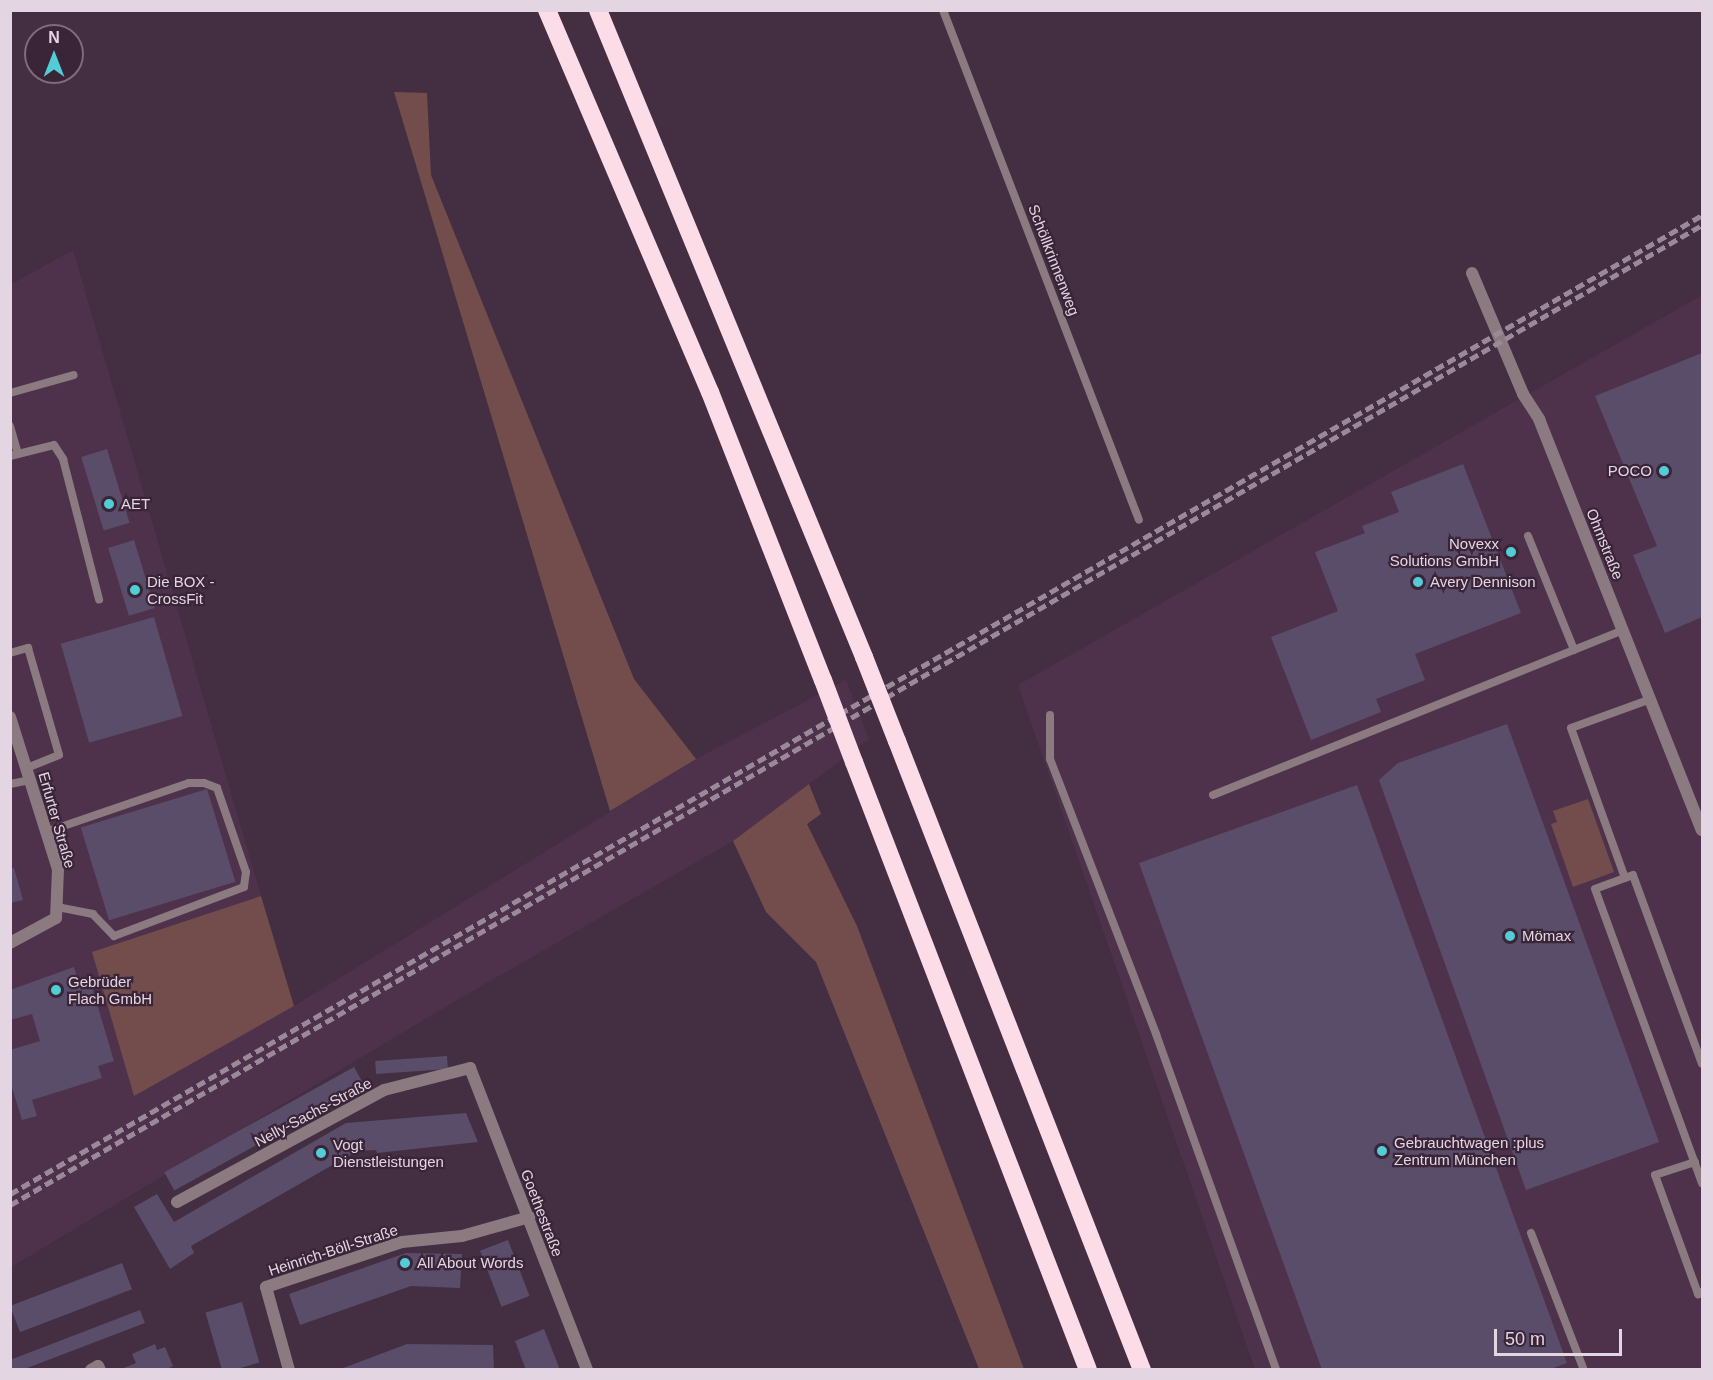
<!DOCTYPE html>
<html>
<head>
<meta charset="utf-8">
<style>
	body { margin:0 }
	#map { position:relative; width:1713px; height:1380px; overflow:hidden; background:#442e42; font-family:Arial,sans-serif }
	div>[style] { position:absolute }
	.built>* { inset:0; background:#4e324c }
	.green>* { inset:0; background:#724d4c }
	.building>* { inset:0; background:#594d69; transform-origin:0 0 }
	.lane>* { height:8px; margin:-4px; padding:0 4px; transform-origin:4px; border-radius:4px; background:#8b7b81 }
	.street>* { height:12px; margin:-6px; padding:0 6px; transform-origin:6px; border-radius:6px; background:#8b7b81 }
	.highway>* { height:18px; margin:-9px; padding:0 9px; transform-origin:9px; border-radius:9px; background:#fbdce7 }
	.rail>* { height:4.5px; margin-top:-2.25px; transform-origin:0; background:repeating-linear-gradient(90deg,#9a8999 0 9px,transparent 0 13.5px) }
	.highway-bridge>* { height:18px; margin:-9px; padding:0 9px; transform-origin:9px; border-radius:9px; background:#fbdce7 }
	.dots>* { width:16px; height:16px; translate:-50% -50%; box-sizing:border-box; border:3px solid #3a2438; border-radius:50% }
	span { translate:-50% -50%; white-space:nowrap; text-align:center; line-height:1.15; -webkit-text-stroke:4.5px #3a2438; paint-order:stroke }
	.street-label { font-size:15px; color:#e3d5e2 }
	.poi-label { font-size:15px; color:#e3d5e2 }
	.right { translate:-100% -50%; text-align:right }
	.left { translate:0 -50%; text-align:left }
	.frame { position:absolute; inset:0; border:12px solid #e3d5e2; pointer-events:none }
	.north { position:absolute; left:24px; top:24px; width:60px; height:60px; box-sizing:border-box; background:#3a2438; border:2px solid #7e6b7c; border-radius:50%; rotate:0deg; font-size:16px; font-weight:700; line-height:24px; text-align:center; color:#e3d5e2 }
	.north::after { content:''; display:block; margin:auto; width:21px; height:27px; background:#52ccd5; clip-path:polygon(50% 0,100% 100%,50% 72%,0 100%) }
	.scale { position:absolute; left:1494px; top:1329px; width:128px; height:27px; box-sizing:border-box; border:3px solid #e3d5e2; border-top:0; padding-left:8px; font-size:18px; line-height:21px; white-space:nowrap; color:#e3d5e2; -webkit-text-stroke:4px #3a2438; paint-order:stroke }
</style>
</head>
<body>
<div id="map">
	<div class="built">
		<div style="clip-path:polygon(73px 250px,261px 896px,93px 952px,134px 1095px,294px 1006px,696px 759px,846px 680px,869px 739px,733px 841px,452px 1003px,11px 1267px,10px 285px)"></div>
		<div style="clip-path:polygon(1702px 295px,1702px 1369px,1255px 1369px,1018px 685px)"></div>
	</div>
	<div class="green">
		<div style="clip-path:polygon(394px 92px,427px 93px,431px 175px,634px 679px,696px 759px,610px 811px)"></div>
		<div style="clip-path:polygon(809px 784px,821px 814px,807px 824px,857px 926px,1024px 1369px,979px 1369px,816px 962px,766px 912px,733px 841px)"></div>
		<div style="clip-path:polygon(1588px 799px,1614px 872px,1573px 887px,1551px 824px,1557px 822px,1553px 811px)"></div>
		<div style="clip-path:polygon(261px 896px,294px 1006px,134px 1096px,92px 952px)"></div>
	</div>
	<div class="building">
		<div style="clip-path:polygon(1702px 353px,1702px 617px,1665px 633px,1633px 555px,1657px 546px,1595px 396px)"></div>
		<div style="left:107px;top:449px;width:77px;height:27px;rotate:73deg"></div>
		<div style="clip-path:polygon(1463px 464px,1521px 613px,1415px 654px,1425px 680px,1376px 699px,1381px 712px,1311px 740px,1271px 637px,1338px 611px,1315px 552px,1365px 533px,1362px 526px,1399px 512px,1391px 492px)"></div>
		<div style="left:134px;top:540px;width:71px;height:27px;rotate:73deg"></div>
		<div style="left:154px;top:617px;width:103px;height:97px;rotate:74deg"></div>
		<div style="clip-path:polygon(1507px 724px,1659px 1142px,1526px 1190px,1379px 780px,1398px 763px)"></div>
		<div style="clip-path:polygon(1357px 785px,1567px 1363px,1548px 1370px,1322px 1370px,1139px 863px)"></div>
		<div style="left:207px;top:789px;width:97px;height:132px;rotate:73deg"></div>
		<div style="clip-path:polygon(14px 868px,23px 900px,10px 903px,10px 869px)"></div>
		<div style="clip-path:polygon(74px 967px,81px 990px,92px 987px,114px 1061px,98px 1066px,102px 1078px,32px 1100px,37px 1116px,22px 1120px,10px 1081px,10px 1050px,40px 1041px,32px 1014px,10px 1020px,10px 990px)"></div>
		<div style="left:447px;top:1056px;width:13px;height:72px;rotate:86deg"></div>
		<div style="left:354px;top:1067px;width:21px;height:217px;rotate:61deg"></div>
		<div style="clip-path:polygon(466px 1113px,478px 1142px,377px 1153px,376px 1150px,357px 1151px,191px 1246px,194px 1253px,170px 1269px,134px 1207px,157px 1194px,174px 1222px,346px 1123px)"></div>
		<div style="left:508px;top:1240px;width:60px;height:30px;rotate:69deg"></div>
		<div style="clip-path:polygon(406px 1253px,462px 1254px,460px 1288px,411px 1286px,300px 1325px,289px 1294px)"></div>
		<div style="left:122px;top:1263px;width:28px;height:120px;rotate:69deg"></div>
		<div style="left:242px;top:1302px;width:63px;height:38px;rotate:74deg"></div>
		<div style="clip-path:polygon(140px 1310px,145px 1323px,22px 1370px,10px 1370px,10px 1360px)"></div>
		<div style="clip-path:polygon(544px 1329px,560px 1370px,526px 1370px,515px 1341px)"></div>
		<div style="clip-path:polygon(155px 1344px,157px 1350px,165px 1347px,173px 1366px,165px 1370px,119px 1370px,136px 1363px,132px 1354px)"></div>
		<div style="clip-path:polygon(407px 1344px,493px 1345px,494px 1370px,338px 1370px)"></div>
	</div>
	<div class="lane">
		<div style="left:943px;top:10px;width:546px;rotate:68.98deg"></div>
		<div style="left:10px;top:393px;width:66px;rotate:-15.7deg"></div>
		<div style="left:10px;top:426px;width:29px;rotate:74deg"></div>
		<div style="left:10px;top:456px;width:45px;rotate:-14deg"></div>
		<div style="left:54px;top:445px;width:17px;rotate:57deg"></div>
		<div style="left:63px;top:459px;width:145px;rotate:75.6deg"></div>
		<div style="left:1528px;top:536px;width:123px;rotate:68deg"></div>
		<div style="left:10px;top:653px;width:19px;rotate:-16deg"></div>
		<div style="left:28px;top:648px;width:111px;rotate:73.8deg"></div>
		<div style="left:59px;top:755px;width:35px;rotate:158deg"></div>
		<div style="left:1050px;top:715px;width:44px;rotate:90deg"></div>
		<div style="left:1050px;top:759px;width:295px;rotate:68.9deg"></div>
		<div style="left:1156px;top:1034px;width:357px;rotate:70.3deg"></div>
		<div style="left:10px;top:784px;width:20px;rotate:-11deg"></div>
		<div style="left:1213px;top:795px;width:442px;rotate:-21.9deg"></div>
		<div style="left:46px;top:832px;width:151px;rotate:-18.9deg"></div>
		<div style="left:189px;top:783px;width:15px"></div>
		<div style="left:204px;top:783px;width:14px;rotate:21deg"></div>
		<div style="left:217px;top:788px;width:89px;rotate:71deg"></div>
		<div style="left:246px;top:872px;width:15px;rotate:98deg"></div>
		<div style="left:244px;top:887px;width:139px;rotate:159.3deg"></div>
		<div style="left:114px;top:936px;width:30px;rotate:-134deg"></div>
		<div style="left:93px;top:914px;width:37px;rotate:-169deg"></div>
		<div style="left:1625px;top:878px;width:159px;rotate:-109.8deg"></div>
		<div style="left:1571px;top:728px;width:85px;rotate:-19.9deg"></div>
		<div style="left:1702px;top:1064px;width:201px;rotate:-110.1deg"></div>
		<div style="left:1633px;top:875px;width:40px;rotate:159.8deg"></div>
		<div style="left:1595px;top:889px;width:313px;rotate:70deg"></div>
		<div style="left:1695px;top:1162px;width:42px;rotate:162deg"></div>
		<div style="left:1655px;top:1175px;width:127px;rotate:70.1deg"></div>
		<div style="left:1698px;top:1294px;width:4px;rotate:-27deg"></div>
		<div style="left:1531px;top:1233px;width:147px;rotate:68.9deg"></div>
	</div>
	<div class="street">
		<div style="left:1472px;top:273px;width:131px;rotate:67.1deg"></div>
		<div style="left:1523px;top:394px;width:30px;rotate:57deg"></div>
		<div style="left:1539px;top:419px;width:442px;rotate:68.4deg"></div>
		<div style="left:10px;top:717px;width:159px;rotate:72.5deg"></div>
		<div style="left:58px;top:869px;width:49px;rotate:92.3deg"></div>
		<div style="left:56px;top:918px;width:52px;rotate:151.5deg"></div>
		<div style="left:177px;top:1202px;width:235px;rotate:-28.4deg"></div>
		<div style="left:384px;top:1090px;width:89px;rotate:-14.3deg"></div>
		<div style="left:470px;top:1068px;width:324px;rotate:68.8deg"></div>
		<div style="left:91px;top:1370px;width:8px;rotate:-30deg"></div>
		<div style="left:98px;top:1366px;width:4px;rotate:63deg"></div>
		<div style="left:289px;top:1370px;width:86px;rotate:-105.5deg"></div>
		<div style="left:266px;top:1287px;width:143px;rotate:-18.3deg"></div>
		<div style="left:402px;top:1242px;width:60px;rotate:-5.7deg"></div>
		<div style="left:462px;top:1236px;width:70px;rotate:-15.8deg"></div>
	</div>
	<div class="highway">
		<div style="left:547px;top:10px;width:415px;rotate:66.9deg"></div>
		<div style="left:710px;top:392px;width:309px;rotate:68.6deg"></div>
		<div style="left:598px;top:10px;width:700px;rotate:67.65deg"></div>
		<div style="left:897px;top:741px;width:675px;rotate:68.72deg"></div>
		<div style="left:854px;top:762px;width:651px;rotate:68.95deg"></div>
	</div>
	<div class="rail">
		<div style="left:10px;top:1194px;width:1955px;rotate:-30.05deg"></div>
		<div style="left:10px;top:1205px;width:1955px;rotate:-30.08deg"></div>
	</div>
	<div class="highway-bridge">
		<div style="left:864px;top:657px;width:90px;rotate:68.6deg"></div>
		<div style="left:823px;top:680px;width:88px;rotate:69.3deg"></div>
	</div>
	<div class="dots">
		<div style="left:1664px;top:471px;background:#52ccd5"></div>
		<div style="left:109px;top:504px;background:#52ccd5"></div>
		<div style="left:1511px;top:552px;background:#52ccd5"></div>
		<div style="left:1418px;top:582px;background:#52ccd5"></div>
		<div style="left:135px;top:590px;background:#52ccd5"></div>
		<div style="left:1510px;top:936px;background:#52ccd5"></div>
		<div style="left:56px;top:990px;background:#52ccd5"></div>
		<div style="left:1382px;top:1151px;background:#52ccd5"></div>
		<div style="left:321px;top:1153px;background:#52ccd5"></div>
		<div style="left:405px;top:1263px;background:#52ccd5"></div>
	</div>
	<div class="street-label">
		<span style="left:1054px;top:260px;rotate:69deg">Schöllkrinnenweg</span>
		<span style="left:1605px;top:544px;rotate:68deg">Ohmstraße</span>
		<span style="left:57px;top:820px;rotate:74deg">Erfurter Straße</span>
		<span style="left:313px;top:1112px;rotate:-28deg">Nelly-Sachs-Straße</span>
		<span style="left:542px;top:1213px;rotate:69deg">Goethestraße</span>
		<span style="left:333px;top:1250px;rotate:-18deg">Heinrich-Böll-Straße</span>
	</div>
	<div class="poi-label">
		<span class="right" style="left:1652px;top:471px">POCO</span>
		<span class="left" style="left:121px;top:504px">AET</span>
		<span class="right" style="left:1499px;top:552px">Novexx<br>Solutions GmbH</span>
		<span class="left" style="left:147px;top:590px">Die BOX -<br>CrossFit</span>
		<span class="left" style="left:1430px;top:582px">Avery Dennison</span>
		<span class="left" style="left:1522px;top:936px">Mömax</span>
		<span class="left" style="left:68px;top:990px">Gebrüder<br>Flach GmbH</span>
		<span class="left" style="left:1394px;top:1151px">Gebrauchtwagen :plus<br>Zentrum München</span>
		<span class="left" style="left:333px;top:1153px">Vogt<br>Dienstleistungen</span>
		<span class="left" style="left:417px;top:1263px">All About Words</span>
	</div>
	<div class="frame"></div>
	<div class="north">N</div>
	<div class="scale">50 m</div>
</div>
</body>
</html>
